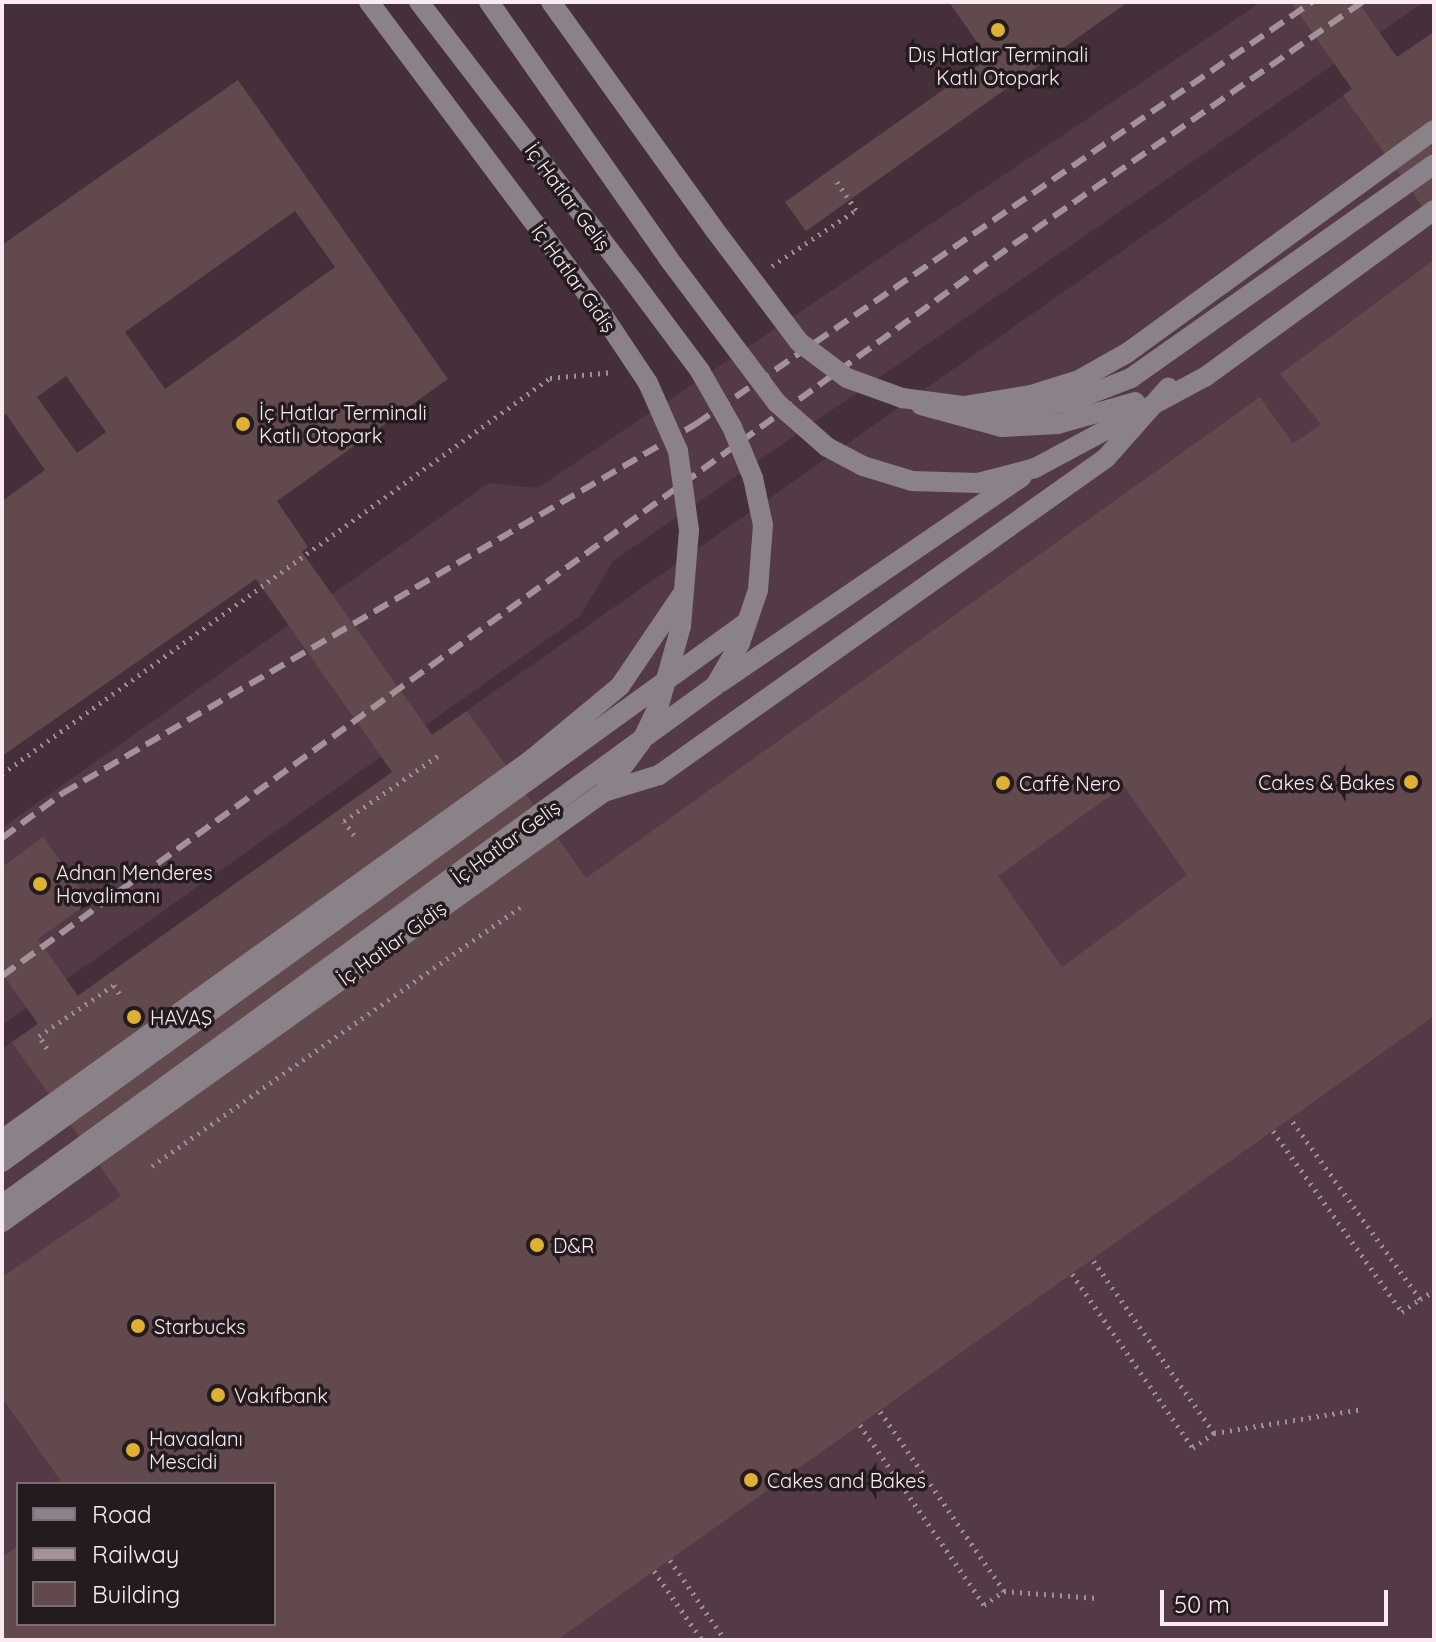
<!DOCTYPE html>
<html>
<head>
<meta charset="utf-8">
<style>
	body { margin:0 }
	#map { position:relative; width:1436px; height:1642px; overflow:hidden; background:#442f3a; font-family:Quicksand,sans-serif }
	div>[style] { position:absolute }
	.built>* { inset:0; background:#543a47 }
	.building>* { inset:0; background:#62494d }
	.path>* { height:5px; margin-top:-2.5px; transform-origin:0; background:repeating-linear-gradient(90deg,#a18f98 0 2px,transparent 0 8px) }
	.minor>* { height:20px; margin:-10px; padding:0 10px; transform-origin:10px; border-radius:10px; background:#8a8189 }
	.rail>* { height:6px; margin-top:-3px; transform-origin:0; background:repeating-linear-gradient(90deg,#a3929a 0 16px,transparent 0 24px) }
	.minor-bridge>* { height:20px; margin:-10px; padding:0 10px; transform-origin:10px; border-radius:10px; background:#8a8189 }
	.dots>* { width:22px; height:22px; translate:-50% -50%; box-sizing:border-box; border:4px solid #241b1f; border-radius:50% }
	span { translate:-50% -50%; white-space:nowrap; text-align:center; line-height:1.15; -webkit-text-stroke:7px #241b1f; paint-order:stroke }
	.poi-label { font-size:20px; color:#f9ebf1 }
	.left { translate:0 -50%; text-align:left }
	.right { translate:-100% -50%; text-align:right }
	.street-label { font-size:20px; color:#f9ebf1 }
	.frame { position:absolute; inset:0; border:4px solid #f9ebf1; pointer-events:none }
	.legend { position:absolute; left:16px; top:1482px; width:260px; height:144px; box-sizing:border-box; background:#241b1f; border:2px solid #796e73; margin:0; padding:10px 14px; list-style:none; font-size:24px; color:#f9ebf1 }
	.legend li { display:flex; align-items:center; gap:16px; height:40px }
	.legend b { width:40px; border:2px solid #796e73 }
	.scale { position:absolute; left:1160px; top:1590px; width:228px; height:36px; box-sizing:border-box; border:4px solid #f9ebf1; border-top:0; padding-left:10px; font-size:24px; line-height:28px; white-space:nowrap; color:#f9ebf1; -webkit-text-stroke:6px #241b1f; paint-order:stroke }
</style>
</head>
<body>
<div id="map">
	<div class="built">
		<div style="clip-path:polygon(1261px 2px,1424px 2px,613px 561px,580px 616px,2px 1025px,2px 828px,489px 483px,538px 488px)"></div>
		<div style="clip-path:polygon(evenodd,1434px 32px,1434px 1640px,2px 1640px,2px 1049px,392px 772px,432px 735px,1434px 32px,18px 1484px,274px 1484px,274px 1624px,18px 1624px,18px 1484px)"></div>
	</div>
	<div class="building">
		<div style="clip-path:polygon(949px 2px,1128px 2px,806px 231px,785px 202px,988px 58px)"></div>
		<div style="clip-path:polygon(1291px 2px,1358px 2px,1397px 57px,1434px 32px,1434px 223px,1343px 95px,1352px 89px)"></div>
		<div style="clip-path:polygon(evenodd,238px 80px,448px 379px,277px 501px,308px 547px,302px 552px,432px 735px,467px 711px,586px 878px,1260px 397px,1293px 444px,1321px 424px,1280px 374px,1434px 260px,1434px 1016px,557px 1640px,2px 1640px,2px 1557px,18px 1546px,18px 1624px,274px 1624px,274px 1484px,63px 1484px,2px 1398px,2px 1277px,121px 1196px,12px 1042px,38px 1024px,2px 973px,2px 867px,43px 837px,90px 902px,38px 939px,78px 996px,392px 772px,256px 579px,2px 756px,2px 501px,45px 470px,6px 414px,2px 417px,2px 245px,238px 80px,295px 211px,335px 267px,165px 389px,125px 332px,295px 211px,238px 80px,66px 376px,106px 432px,77px 453px,37px 397px,66px 376px,238px 80px,1124px 786px,1187px 875px,1062px 967px,998px 876px,1124px 786px)"></div>
	</div>
	<div class="path">
		<div style="left:772px;top:266px;width:101px;rotate:-33.7deg"></div>
		<div style="left:856px;top:210px;width:34px;rotate:-124deg"></div>
		<div style="left:2px;top:774px;width:676px;rotate:-35.85deg"></div>
		<div style="left:550px;top:378px;width:64px;rotate:-5.4deg"></div>
		<div style="left:354px;top:835px;width:17px;rotate:-126deg"></div>
		<div style="left:344px;top:821px;width:119px;rotate:-34.8deg"></div>
		<div style="left:47px;top:1048px;width:14px;rotate:-124deg"></div>
		<div style="left:39px;top:1036px;width:91px;rotate:-34.2deg"></div>
		<div style="left:114px;top:985px;width:13px;rotate:58deg"></div>
		<div style="left:1273px;top:1131px;width:222px;rotate:54.5deg"></div>
		<div style="left:1402px;top:1312px;width:22px;rotate:-36deg"></div>
		<div style="left:1420px;top:1299px;width:223px;rotate:-125.7deg"></div>
		<div style="left:152px;top:1166px;width:450px;rotate:-35.1deg"></div>
		<div style="left:1072px;top:1274px;width:212px;rotate:55.2deg"></div>
		<div style="left:1193px;top:1448px;width:26px;rotate:-36deg"></div>
		<div style="left:1214px;top:1433px;width:213px;rotate:-125deg"></div>
		<div style="left:1420px;top:1299px;width:16px;rotate:-30deg"></div>
		<div style="left:860px;top:1425px;width:219px;rotate:55.4deg"></div>
		<div style="left:984px;top:1605px;width:24px;rotate:-35deg"></div>
		<div style="left:1004px;top:1591px;width:219px;rotate:-124.6deg"></div>
		<div style="left:1214px;top:1433px;width:151px;rotate:-9.2deg"></div>
		<div style="left:670px;top:1560px;width:97px;rotate:55.5deg"></div>
		<div style="left:654px;top:1571px;width:84px;rotate:55.2deg"></div>
		<div style="left:1004px;top:1591px;width:93px;rotate:4.3deg"></div>
	</div>
	<div class="minor">
		<div style="left:369px;top:2px;width:379px;rotate:53.2deg"></div>
		<div style="left:419px;top:2px;width:352px;rotate:52.5deg"></div>
		<div style="left:489px;top:2px;width:312px;rotate:55deg"></div>
		<div style="left:551px;top:2px;width:279px;rotate:54.3deg"></div>
		<div style="left:921px;top:405px;width:84px;rotate:15.2deg"></div>
		<div style="left:1002px;top:427px;width:56px;rotate:-3.1deg"></div>
		<div style="left:1058px;top:424px;width:80px;rotate:-15.9deg"></div>
		<div style="left:962px;top:408px;width:41px;rotate:8.3deg"></div>
		<div style="left:1003px;top:414px;width:73px;rotate:-11deg"></div>
		<div style="left:1075px;top:400px;width:60px;rotate:-21.4deg"></div>
		<div style="left:1131px;top:378px;width:371px;rotate:-35.2deg"></div>
		<div style="left:863px;top:466px;width:51px;rotate:17deg"></div>
		<div style="left:912px;top:481px;width:66px;rotate:1.7deg"></div>
		<div style="left:978px;top:483px;width:59px;rotate:-14.7deg"></div>
		<div style="left:1035px;top:468px;width:193px;rotate:-28.2deg"></div>
		<div style="left:1205px;top:377px;width:283px;rotate:-36.1deg"></div>
		<div style="left:721px;top:682px;width:364px;rotate:-34.3deg"></div>
		<div style="left:2px;top:1162px;width:920px;rotate:-35.94deg"></div>
		<div style="left:2px;top:1205px;width:882px;rotate:-36.05deg"></div>
		<div style="left:715px;top:686px;width:50px;rotate:-59.8deg"></div>
		<div style="left:740px;top:643px;width:56px;rotate:-71.2deg"></div>
		<div style="left:758px;top:590px;width:65px;rotate:-85.6deg"></div>
	</div>
	<div class="rail">
		<div style="left:2px;top:838px;width:76px;rotate:-36.4deg"></div>
		<div style="left:63px;top:793px;width:733px;rotate:-30.24deg"></div>
		<div style="left:696px;top:424px;width:747px;rotate:-34.41deg"></div>
		<div style="left:2px;top:976px;width:1249px;rotate:-35.88deg"></div>
		<div style="left:1014px;top:244px;width:424px;rotate:-34.8deg"></div>
	</div>
	<div class="minor-bridge">
		<div style="left:714px;top:229px;width:141px;rotate:53deg"></div>
		<div style="left:799px;top:342px;width:60px;rotate:36.9deg"></div>
		<div style="left:847px;top:378px;width:59px;rotate:20deg"></div>
		<div style="left:902px;top:398px;width:63px;rotate:7.4deg"></div>
		<div style="left:964px;top:406px;width:68px;rotate:-9.3deg"></div>
		<div style="left:1031px;top:395px;width:50px;rotate:-17.4deg"></div>
		<div style="left:1079px;top:380px;width:55px;rotate:-29.4deg"></div>
		<div style="left:1127px;top:353px;width:379px;rotate:-36deg"></div>
		<div style="left:668px;top:258px;width:181px;rotate:53.1deg"></div>
		<div style="left:777px;top:403px;width:67px;rotate:41.3deg"></div>
		<div style="left:827px;top:447px;width:41px;rotate:27.8deg"></div>
		<div style="left:633px;top:281px;width:112px;rotate:53.3deg"></div>
		<div style="left:700px;top:371px;width:64px;rotate:60.3deg"></div>
		<div style="left:732px;top:427px;width:55px;rotate:67.6deg"></div>
		<div style="left:753px;top:478px;width:48px;rotate:78deg"></div>
		<div style="left:604px;top:792px;width:58px;rotate:-17.2deg"></div>
		<div style="left:659px;top:775px;width:548px;rotate:-35.34deg"></div>
		<div style="left:1106px;top:458px;width:94px;rotate:-48.5deg"></div>
		<div style="left:2px;top:1140px;width:651px;rotate:-35.69deg"></div>
		<div style="left:531px;top:760px;width:116px;rotate:-39.7deg"></div>
		<div style="left:620px;top:686px;width:109px;rotate:-55.9deg"></div>
		<div style="left:2px;top:1222px;width:740px;rotate:-35.54deg"></div>
		<div style="left:604px;top:792px;width:62px;rotate:-53.5deg"></div>
		<div style="left:641px;top:742px;width:41px;rotate:-64.1deg"></div>
		<div style="left:659px;top:705px;width:82px;rotate:-74.4deg"></div>
		<div style="left:681px;top:626px;width:96px;rotate:-85.2deg"></div>
		<div style="left:689px;top:530px;width:80px;rotate:-97.9deg"></div>
		<div style="left:678px;top:451px;width:74px;rotate:-113.8deg"></div>
		<div style="left:648px;top:383px;width:94px;rotate:-123.7deg"></div>
	</div>
	<div class="dots">
		<div style="left:998px;top:30px;background:#deb133"></div>
		<div style="left:243px;top:424px;background:#deb133"></div>
		<div style="left:1411px;top:782px;background:#deb133"></div>
		<div style="left:1003px;top:783px;background:#deb133"></div>
		<div style="left:40px;top:884px;background:#deb133"></div>
		<div style="left:134px;top:1017px;background:#deb133"></div>
		<div style="left:537px;top:1245px;background:#deb133"></div>
		<div style="left:138px;top:1326px;background:#deb133"></div>
		<div style="left:218px;top:1395px;background:#deb133"></div>
		<div style="left:133px;top:1450px;background:#deb133"></div>
		<div style="left:751px;top:1480px;background:#deb133"></div>
	</div>
	<div class="poi-label">
		<span style="left:998px;top:66px">Dış Hatlar Terminali<br>Katlı Otopark</span>
		<span class="left" style="left:259px;top:424px">İç Hatlar Terminali<br>Katlı Otopark</span>
		<span class="right" style="left:1395px;top:782px">Cakes &amp; Bakes</span>
		<span class="left" style="left:1019px;top:783px">Caffè Nero</span>
		<span class="left" style="left:56px;top:884px">Adnan Menderes<br>Havalimanı</span>
		<span class="left" style="left:150px;top:1017px">HAVAŞ</span>
		<span class="left" style="left:553px;top:1245px">D&amp;R</span>
		<span class="left" style="left:154px;top:1326px">Starbucks</span>
		<span class="left" style="left:234px;top:1395px">Vakıfbank</span>
		<span class="left" style="left:149px;top:1450px">Havaalanı<br>Mescidi</span>
		<span class="left" style="left:767px;top:1480px">Cakes and Bakes</span>
	</div>
	<div class="street-label">
		<span style="left:568px;top:197px;rotate:53deg">İç Hatlar Geliş</span>
		<span style="left:574px;top:278px;rotate:54deg">İç Hatlar Gidiş</span>
		<span style="left:506px;top:842px;rotate:-36deg">İç Hatlar Geliş</span>
		<span style="left:392px;top:943px;rotate:-36deg">İç Hatlar Gidiş</span>
	</div>
	<div class="frame"></div>
	<ul class="legend">
	<li><b style="height:10px;background:#8a8189"></b>Road</li>
	<li><b style="height:10px;background:#a3929a"></b>Railway</li>
	<li><b style="height:22px;background:#62494d"></b>Building</li>
	</ul>
	<div class="scale">50 m</div>
</div>
</body>
</html>
